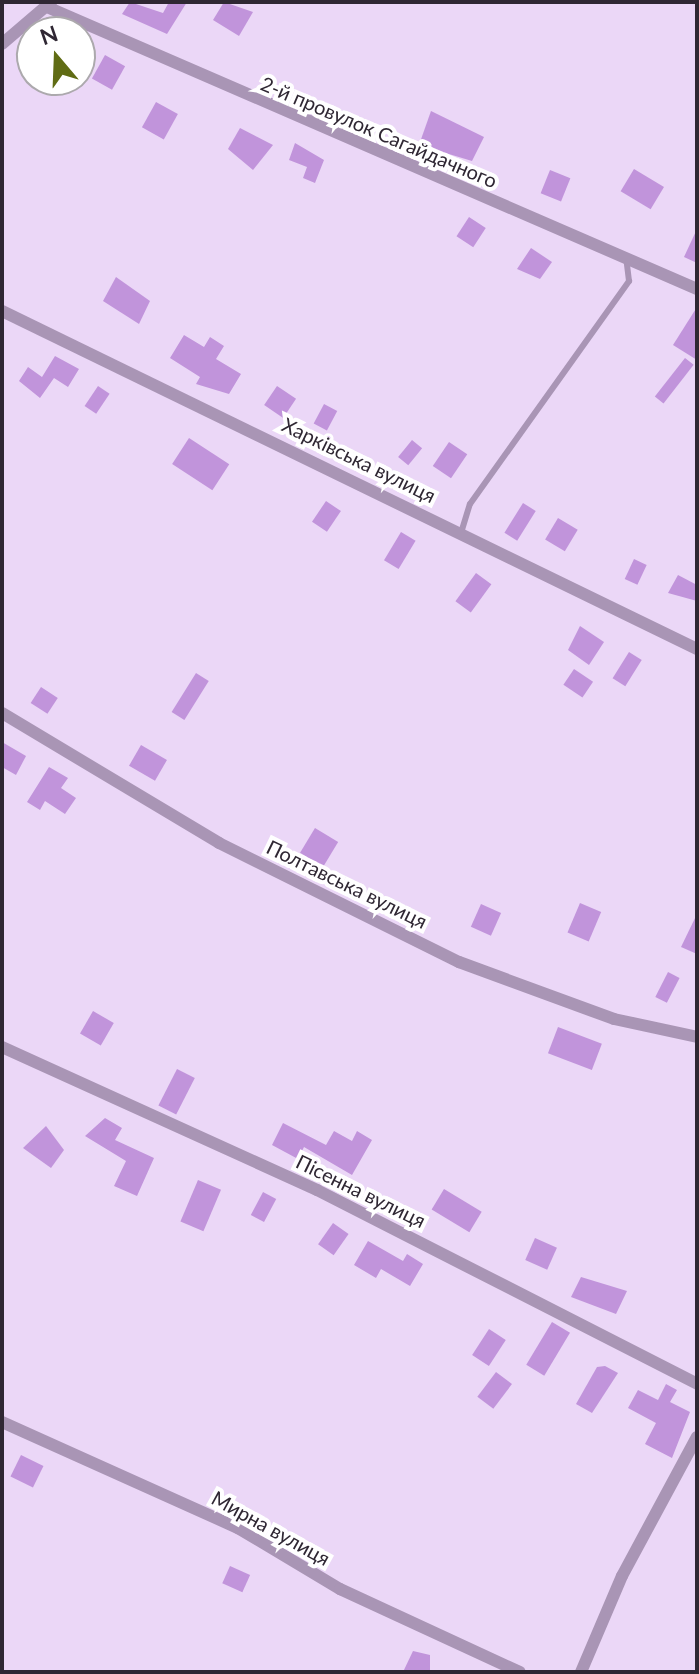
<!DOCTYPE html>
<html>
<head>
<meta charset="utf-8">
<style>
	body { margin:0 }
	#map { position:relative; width:699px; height:1674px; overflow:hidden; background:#ebd7f7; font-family:Lato,sans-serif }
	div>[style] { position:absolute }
	.building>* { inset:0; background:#c194db; transform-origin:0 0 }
	.lane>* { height:6px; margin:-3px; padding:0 3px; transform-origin:3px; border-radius:3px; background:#a995b5 }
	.street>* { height:12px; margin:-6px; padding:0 6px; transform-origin:6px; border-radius:6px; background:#a995b5 }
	span { translate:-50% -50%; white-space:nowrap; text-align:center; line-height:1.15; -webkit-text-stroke:8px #fff; paint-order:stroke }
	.street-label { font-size:20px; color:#2f2733 }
	.frame { position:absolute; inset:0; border:4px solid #2f2733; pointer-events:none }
	.north { position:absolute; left:16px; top:16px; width:80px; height:80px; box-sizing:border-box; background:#fff; border:2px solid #aca9ad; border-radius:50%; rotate:341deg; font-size:22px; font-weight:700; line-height:32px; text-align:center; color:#2f2733 }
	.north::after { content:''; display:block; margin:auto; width:28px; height:36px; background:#606c14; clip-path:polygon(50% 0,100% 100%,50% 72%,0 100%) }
</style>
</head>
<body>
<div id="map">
	<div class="building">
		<div style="clip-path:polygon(130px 2px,163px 13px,169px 2px,187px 2px,167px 34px,122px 14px)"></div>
		<div style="clip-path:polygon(224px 2px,253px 12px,239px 36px,213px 20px)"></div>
		<div style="clip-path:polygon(47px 17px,77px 32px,33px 32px)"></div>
		<div style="left:105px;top:55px;width:23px;height:27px;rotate:29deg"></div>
		<div style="left:156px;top:102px;width:25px;height:29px;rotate:29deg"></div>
		<div style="clip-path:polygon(431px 111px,484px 137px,472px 161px,419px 145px)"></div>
		<div style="clip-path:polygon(240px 128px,273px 145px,253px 170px,228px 149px)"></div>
		<div style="clip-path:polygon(295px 143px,324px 160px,315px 183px,303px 178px,307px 167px,289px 160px)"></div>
		<div style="left:634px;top:169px;width:35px;height:26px;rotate:31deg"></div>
		<div style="left:550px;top:170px;width:22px;height:25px;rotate:22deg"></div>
		<div style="left:469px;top:217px;width:20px;height:23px;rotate:33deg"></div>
		<div style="clip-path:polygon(697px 229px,697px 263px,684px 257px)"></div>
		<div style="clip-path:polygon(531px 248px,552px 262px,540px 279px,517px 269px)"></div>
		<div style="clip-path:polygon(116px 277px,150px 301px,139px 324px,103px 301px)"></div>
		<div style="clip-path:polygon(697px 307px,697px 360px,673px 345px)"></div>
		<div style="clip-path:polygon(184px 335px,204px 347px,210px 337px,224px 346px,216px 359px,241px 374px,229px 394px,196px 384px,200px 377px,170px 358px)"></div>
		<div style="clip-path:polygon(55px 356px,79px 369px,68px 387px,54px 378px,40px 398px,19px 381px,28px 367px,42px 377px)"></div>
		<div style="left:685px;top:358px;width:11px;height:49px;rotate:38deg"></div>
		<div style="left:98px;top:386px;width:14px;height:24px;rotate:34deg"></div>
		<div style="left:277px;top:386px;width:23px;height:23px;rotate:34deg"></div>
		<div style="left:324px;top:404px;width:15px;height:22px;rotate:28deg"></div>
		<div style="left:189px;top:438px;width:48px;height:31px;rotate:33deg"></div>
		<div style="left:412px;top:440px;width:13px;height:22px;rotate:39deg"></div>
		<div style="left:449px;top:442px;width:22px;height:29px;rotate:34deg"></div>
		<div style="left:326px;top:501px;width:18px;height:25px;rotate:34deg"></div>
		<div style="left:523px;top:503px;width:15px;height:35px;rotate:32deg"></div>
		<div style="left:558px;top:518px;width:23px;height:25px;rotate:31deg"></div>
		<div style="left:401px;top:532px;width:17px;height:33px;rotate:31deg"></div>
		<div style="left:634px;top:559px;width:14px;height:22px;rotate:25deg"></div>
		<div style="left:476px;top:573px;width:19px;height:35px;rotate:36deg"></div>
		<div style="clip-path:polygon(678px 575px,697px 585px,697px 601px,668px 593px)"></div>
		<div style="clip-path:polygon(580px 626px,604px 642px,589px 665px,568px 650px)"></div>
		<div style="left:629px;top:652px;width:15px;height:31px;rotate:32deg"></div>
		<div style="left:574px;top:669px;width:23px;height:19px;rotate:34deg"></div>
		<div style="left:196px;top:673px;width:15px;height:46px;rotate:32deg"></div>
		<div style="left:41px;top:687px;width:20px;height:19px;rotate:33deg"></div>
		<div style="clip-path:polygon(2px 742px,26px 756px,16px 775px,2px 767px)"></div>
		<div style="left:141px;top:745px;width:30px;height:24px;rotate:30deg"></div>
		<div style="clip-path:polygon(49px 767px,68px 778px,61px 788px,76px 798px,65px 814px,45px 801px,40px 810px,27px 802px)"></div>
		<div style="left:315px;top:828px;width:27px;height:29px;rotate:31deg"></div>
		<div style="left:580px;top:903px;width:23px;height:32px;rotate:23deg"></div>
		<div style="left:481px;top:904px;width:22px;height:25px;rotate:24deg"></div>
		<div style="clip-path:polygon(697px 914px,697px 954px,681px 947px)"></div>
		<div style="left:668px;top:972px;width:13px;height:28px;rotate:27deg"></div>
		<div style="left:93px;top:1011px;width:24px;height:26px;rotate:30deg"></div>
		<div style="left:558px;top:1027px;width:47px;height:28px;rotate:21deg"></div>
		<div style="left:177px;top:1069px;width:20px;height:41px;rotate:27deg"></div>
		<div style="clip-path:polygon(105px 1118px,122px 1128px,115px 1140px,154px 1158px,137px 1196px,114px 1186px,126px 1161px,85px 1136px)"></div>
		<div style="clip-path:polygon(283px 1123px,326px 1145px,334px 1131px,352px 1141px,357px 1131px,372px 1140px,352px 1175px,304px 1147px,298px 1159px,272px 1145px)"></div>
		<div style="clip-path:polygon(46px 1126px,64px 1150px,51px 1168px,23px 1148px)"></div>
		<div style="left:198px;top:1180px;width:25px;height:45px;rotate:23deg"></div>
		<div style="left:444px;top:1189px;width:44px;height:24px;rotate:31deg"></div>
		<div style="left:263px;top:1192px;width:15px;height:26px;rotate:28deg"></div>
		<div style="left:333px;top:1223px;width:19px;height:26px;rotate:35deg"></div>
		<div style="left:535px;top:1238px;width:24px;height:24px;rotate:24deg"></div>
		<div style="clip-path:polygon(368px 1241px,403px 1261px,407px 1254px,423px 1264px,410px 1286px,381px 1269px,376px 1278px,354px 1265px)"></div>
		<div style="clip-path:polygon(581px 1277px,627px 1291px,616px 1314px,571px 1297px)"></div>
		<div style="left:552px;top:1322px;width:21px;height:50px;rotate:31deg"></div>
		<div style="left:489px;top:1329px;width:20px;height:31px;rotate:33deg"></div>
		<div style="clip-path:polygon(605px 1366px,618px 1373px,592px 1413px,576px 1404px,597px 1367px)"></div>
		<div style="left:496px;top:1372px;width:20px;height:31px;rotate:37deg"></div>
		<div style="clip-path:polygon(666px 1384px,677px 1390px,670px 1402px,690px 1412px,672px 1458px,645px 1444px,656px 1423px,628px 1408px,638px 1390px,658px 1400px)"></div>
		<div style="left:21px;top:1455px;width:25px;height:24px;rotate:26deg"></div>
		<div style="left:230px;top:1566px;width:22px;height:19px;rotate:24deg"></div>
		<div style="clip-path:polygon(413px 1651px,430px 1655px,430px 1672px,403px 1672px)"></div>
	</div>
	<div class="lane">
		<div style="left:461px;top:533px;width:30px;rotate:-73deg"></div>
		<div style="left:470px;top:504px;width:274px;rotate:-54.5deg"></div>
		<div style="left:629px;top:281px;width:23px;rotate:-97deg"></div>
	</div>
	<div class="street">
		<div style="left:47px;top:7px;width:709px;rotate:23.45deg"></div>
		<div style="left:2px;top:44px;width:65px;rotate:-40.6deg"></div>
		<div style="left:2px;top:311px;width:773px;rotate:25.94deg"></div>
		<div style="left:2px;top:713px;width:253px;rotate:30.9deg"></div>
		<div style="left:219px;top:843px;width:268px;rotate:26.4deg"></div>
		<div style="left:459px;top:962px;width:165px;rotate:20.2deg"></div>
		<div style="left:614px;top:1019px;width:85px;rotate:12.2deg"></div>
		<div style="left:2px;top:1047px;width:346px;rotate:24.4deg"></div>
		<div style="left:317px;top:1190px;width:427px;rotate:27deg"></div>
		<div style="left:2px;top:1422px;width:259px;rotate:24.2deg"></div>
		<div style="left:238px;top:1528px;width:119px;rotate:30.9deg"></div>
		<div style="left:340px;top:1589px;width:198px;rotate:24.8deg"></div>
		<div style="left:581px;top:1672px;width:104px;rotate:-66.9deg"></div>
		<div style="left:622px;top:1576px;width:158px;rotate:-61.7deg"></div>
	</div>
	<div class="street-label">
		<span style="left:379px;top:132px;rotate:23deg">2-й провулок Сагайдачного</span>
		<span style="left:359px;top:460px;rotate:26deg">Харківська вулиця</span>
		<span style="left:347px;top:884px;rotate:26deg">Полтавська вулиця</span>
		<span style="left:361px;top:1191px;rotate:26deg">Пісенна вулиця</span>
		<span style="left:271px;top:1528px;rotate:29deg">Мирна вулиця</span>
	</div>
	<div class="frame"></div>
	<div class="north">N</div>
</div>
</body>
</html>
